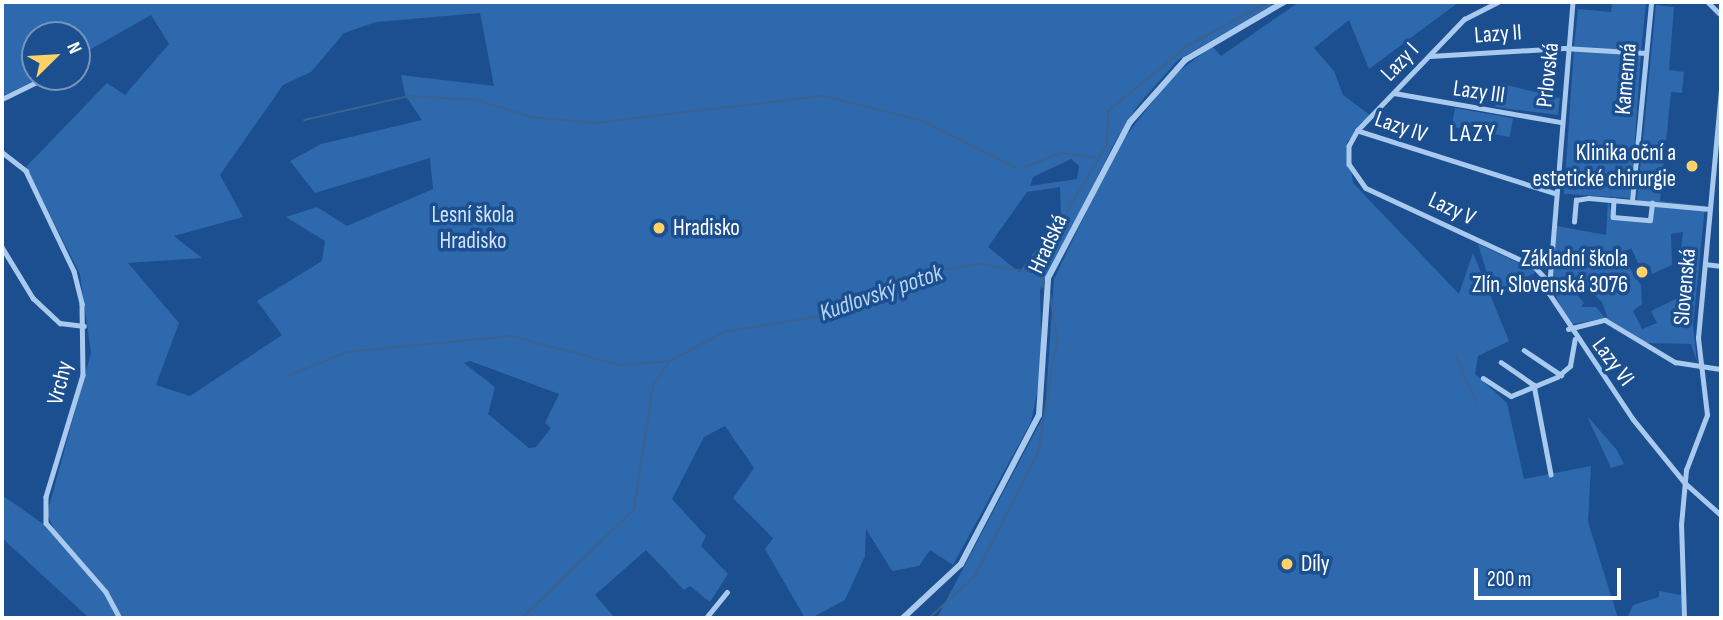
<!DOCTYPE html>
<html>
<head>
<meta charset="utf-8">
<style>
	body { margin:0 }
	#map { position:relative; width:1723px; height:620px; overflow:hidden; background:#1b4f8f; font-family:"Sofia Sans Condensed",sans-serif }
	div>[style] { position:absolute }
	.green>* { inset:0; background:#2e69ad; transform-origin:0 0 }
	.stream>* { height:2px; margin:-1px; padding:0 1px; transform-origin:1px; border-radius:1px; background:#3c6290 }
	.minor>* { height:4.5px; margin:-2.25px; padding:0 2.25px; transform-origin:2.25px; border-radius:2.25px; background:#a9c9ee }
	.tertiary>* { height:6px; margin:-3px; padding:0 3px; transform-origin:3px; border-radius:3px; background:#a9c9ee }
	.dots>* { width:19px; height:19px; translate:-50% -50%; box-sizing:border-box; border:4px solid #1b4f8f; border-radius:50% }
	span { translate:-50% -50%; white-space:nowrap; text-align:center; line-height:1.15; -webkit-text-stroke:7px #1b4f8f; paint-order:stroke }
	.street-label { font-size:23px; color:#fff }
	.poi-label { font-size:23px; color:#fff }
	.right { translate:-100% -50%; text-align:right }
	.left { translate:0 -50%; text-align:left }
	.park-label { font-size:23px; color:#cfe3fa }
	.neighbourhood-label { font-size:24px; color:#fff; letter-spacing:2px }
	.water-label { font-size:24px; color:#b5d3f5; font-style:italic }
	.frame { position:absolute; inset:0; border:4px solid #fff; pointer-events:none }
	.north { position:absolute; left:21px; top:21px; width:70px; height:70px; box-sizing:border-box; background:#1b4f8f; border:2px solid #7695bc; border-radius:50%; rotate:66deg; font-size:19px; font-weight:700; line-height:28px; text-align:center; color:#fff }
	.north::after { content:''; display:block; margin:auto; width:24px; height:32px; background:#ffd166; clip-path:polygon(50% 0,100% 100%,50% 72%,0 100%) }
	.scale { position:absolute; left:1474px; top:568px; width:147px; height:32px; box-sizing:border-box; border:4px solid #fff; border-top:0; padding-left:9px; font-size:21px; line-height:24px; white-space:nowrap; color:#fff; -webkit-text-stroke:5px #1b4f8f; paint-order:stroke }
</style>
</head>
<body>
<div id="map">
	<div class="green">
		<div style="clip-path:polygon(evenodd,2px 2px,1278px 2px,1178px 60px,1138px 105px,1115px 142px,1040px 290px,1042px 368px,1031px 422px,953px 565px,930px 550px,919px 566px,892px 571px,866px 529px,865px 556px,845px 600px,811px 618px,805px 618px,765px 549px,773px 538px,733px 498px,754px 468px,725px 426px,704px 437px,672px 499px,706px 536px,701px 546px,728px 574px,710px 602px,690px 586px,684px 590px,646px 550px,595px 595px,615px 618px,89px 618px,2px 538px,2px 495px,56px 533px,47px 514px,91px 353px,80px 274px,26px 167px,107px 83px,125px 95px,169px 44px,151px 15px,77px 57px,77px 35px,35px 35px,35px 77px,42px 77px,2px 96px,2px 2px,480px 13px,494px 86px,401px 75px,405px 95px,422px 120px,321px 144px,290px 161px,315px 193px,430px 158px,433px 189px,347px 226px,317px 207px,286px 217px,325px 241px,322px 261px,257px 301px,282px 335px,190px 396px,156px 385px,179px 323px,128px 263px,202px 258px,174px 236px,243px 217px,220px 175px,283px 85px,311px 72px,344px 33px,376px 22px,480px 13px,2px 2px,1071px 159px,1079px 166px,1077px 179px,1030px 186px,1033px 177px,1071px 159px,2px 2px,1060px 187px,1061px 218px,1019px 272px,988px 247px,1027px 192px,1060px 187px,2px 2px,470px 361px,559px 394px,545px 423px,551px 428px,536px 447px,529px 448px,488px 414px,495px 387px,464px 363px,470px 361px)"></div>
		<div style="clip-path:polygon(1299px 2px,1459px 2px,1369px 69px,1349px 20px,1314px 48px,1334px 71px,1343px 95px,1370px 115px,1347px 142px,1353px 183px,1459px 294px,1473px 253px,1509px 341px,1478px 356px,1475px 374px,1507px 403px,1524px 479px,1591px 466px,1588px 522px,1618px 618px,937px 618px,1045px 413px,1054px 279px,1118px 146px,1172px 77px,1212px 46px,1221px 56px)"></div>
		<div style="clip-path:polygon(1612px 2px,1646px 3px,1641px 51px,1574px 47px,1578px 9px,1611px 12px)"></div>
		<div style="clip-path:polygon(evenodd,1656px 5px,1674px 7px,1669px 70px,1684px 72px,1682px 93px,1671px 92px,1660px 201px,1705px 206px,1693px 325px,1697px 362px,1691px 344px,1645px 343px,1608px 319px,1602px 302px,1579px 280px,1571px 287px,1584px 303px,1581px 307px,1596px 307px,1605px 318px,1568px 325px,1552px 286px,1557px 226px,1606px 235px,1608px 200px,1613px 219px,1649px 222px,1652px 204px,1637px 200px,1656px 5px,1683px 232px,1679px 269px,1688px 293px,1651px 311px,1657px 323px,1642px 329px,1633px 311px,1642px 304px,1641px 285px,1620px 254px,1631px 248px,1645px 277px,1672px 265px,1671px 234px,1683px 232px)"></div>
		<div style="left:1574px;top:50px;width:67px;height:144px;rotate:4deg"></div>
		<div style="clip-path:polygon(1499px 83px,1560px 98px,1558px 115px,1495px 107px)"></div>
		<div style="left:1455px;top:108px;width:59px;height:19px;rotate:10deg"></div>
		<div style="clip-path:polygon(1478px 244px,1534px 270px,1535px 273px,1493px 293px)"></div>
		<div style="clip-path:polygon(1587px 416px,1617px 450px,1624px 464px,1611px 468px)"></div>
		<div style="clip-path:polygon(1659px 591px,1681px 595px,1682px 618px,1627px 618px,1633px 605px,1659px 597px)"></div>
	</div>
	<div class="stream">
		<div style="left:304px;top:120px;width:108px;rotate:-12.9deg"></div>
		<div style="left:409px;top:96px;width:67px;rotate:3.4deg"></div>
		<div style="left:476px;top:100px;width:58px;rotate:17.2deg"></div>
		<div style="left:531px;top:117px;width:64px;rotate:5.4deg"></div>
		<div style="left:595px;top:123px;width:230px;rotate:-6.8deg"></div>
		<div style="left:823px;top:96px;width:103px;rotate:14deg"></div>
		<div style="left:923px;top:121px;width:105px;rotate:26.6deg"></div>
		<div style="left:1023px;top:168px;width:41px;rotate:-21.5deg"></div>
		<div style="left:1061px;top:153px;width:34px;rotate:7deg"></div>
		<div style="left:1042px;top:261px;width:26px;rotate:88deg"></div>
		<div style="left:1456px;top:356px;width:53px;rotate:66.8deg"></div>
		<div style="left:288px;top:376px;width:64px;rotate:-22.1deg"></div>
		<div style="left:347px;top:352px;width:165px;rotate:-5.6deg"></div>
		<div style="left:511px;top:336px;width:113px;rotate:14.9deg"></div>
		<div style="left:620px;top:365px;width:49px;rotate:-4.7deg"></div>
		<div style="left:522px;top:618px;width:156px;rotate:-44.2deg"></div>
		<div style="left:634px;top:509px;width:125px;rotate:-81.3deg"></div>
		<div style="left:653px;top:385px;width:29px;rotate:-55deg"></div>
		<div style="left:670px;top:361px;width:61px;rotate:-28.2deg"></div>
		<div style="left:724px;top:332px;width:104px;rotate:-9.4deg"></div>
		<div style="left:827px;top:315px;width:123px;rotate:-21.5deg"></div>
		<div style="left:941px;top:270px;width:38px;rotate:-9deg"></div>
		<div style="left:979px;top:264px;width:52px;rotate:8.9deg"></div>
		<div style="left:1030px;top:272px;width:149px;rotate:-58.8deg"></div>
		<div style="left:1107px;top:145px;width:34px;rotate:-88deg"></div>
		<div style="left:1108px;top:111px;width:102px;rotate:-39.4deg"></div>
		<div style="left:1187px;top:46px;width:92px;rotate:-28.5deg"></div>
		<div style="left:929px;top:618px;width:61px;rotate:-42.3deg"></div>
		<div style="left:974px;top:577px;width:140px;rotate:-62.7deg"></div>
		<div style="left:1038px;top:453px;width:116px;rotate:-80.5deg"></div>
		<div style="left:1057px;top:339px;width:46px;rotate:-98.8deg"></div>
	</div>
	<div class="minor">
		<div style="left:1499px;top:2px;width:38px;rotate:153deg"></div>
		<div style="left:1465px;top:19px;width:154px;rotate:133.9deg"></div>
		<div style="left:1358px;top:130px;width:18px;rotate:119deg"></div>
		<div style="left:1349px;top:146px;width:18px;rotate:90deg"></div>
		<div style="left:1349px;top:164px;width:29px;rotate:55deg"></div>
		<div style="left:1366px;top:188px;width:185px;rotate:24.9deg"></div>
		<div style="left:1534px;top:266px;width:19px;rotate:47deg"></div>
		<div style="left:1573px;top:2px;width:292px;rotate:94.7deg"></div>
		<div style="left:1549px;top:293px;width:151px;rotate:56.3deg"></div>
		<div style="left:1633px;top:419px;width:82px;rotate:50.9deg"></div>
		<div style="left:1685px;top:483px;width:48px;rotate:41.6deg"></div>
		<div style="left:1708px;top:2px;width:18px;rotate:45deg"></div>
		<div style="left:1430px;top:56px;width:134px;rotate:-3.4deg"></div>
		<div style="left:1564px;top:48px;width:82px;rotate:3.5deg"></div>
		<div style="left:1394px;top:93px;width:169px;rotate:9.9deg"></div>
		<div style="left:2px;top:99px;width:50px;rotate:-26.1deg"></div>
		<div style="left:1359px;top:131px;width:205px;rotate:17.6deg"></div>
		<div style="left:2px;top:152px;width:31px;rotate:38deg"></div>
		<div style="left:26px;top:171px;width:111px;rotate:64.4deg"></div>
		<div style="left:74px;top:271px;width:34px;rotate:76deg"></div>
		<div style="left:82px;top:304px;width:71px;rotate:89.2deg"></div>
		<div style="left:83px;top:375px;width:127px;rotate:106.9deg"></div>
		<div style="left:46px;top:497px;width:26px;rotate:90deg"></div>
		<div style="left:46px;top:523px;width:91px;rotate:49deg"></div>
		<div style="left:106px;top:592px;width:30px;rotate:62deg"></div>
		<div style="left:1614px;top:200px;width:17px;rotate:93deg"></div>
		<div style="left:1613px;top:217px;width:37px;rotate:5deg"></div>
		<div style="left:1650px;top:220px;width:17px;rotate:-83deg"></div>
		<div style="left:1632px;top:201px;width:200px;rotate:-84.5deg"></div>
		<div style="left:1574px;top:222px;width:22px;rotate:-85deg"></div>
		<div style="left:1576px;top:200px;width:13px;rotate:-9deg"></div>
		<div style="left:1589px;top:198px;width:121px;rotate:5.2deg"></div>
		<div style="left:2px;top:247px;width:60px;rotate:58.7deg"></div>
		<div style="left:33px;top:298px;width:37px;rotate:43deg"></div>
		<div style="left:60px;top:323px;width:24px;rotate:7deg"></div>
		<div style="left:1529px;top:262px;width:22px;rotate:-30deg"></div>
		<div style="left:1705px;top:264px;width:16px;rotate:7deg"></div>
		<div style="left:1568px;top:329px;width:38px;rotate:-14deg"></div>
		<div style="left:1605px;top:320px;width:82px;rotate:31deg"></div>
		<div style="left:1675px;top:362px;width:47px;rotate:8.7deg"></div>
		<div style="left:1524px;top:350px;width:45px;rotate:34deg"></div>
		<div style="left:1501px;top:362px;width:40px;rotate:34.9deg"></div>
		<div style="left:1534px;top:385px;width:91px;rotate:79.2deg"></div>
		<div style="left:1483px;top:378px;width:33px;rotate:33deg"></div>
		<div style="left:1511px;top:396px;width:50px;rotate:-22.4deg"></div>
		<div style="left:1557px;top:377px;width:17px;rotate:-40deg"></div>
		<div style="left:1570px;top:366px;width:27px;rotate:-80deg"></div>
		<div style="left:706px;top:618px;width:33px;rotate:-51deg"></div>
		<div style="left:1684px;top:618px;width:93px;rotate:-91.8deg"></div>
		<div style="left:1681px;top:525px;width:55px;rotate:-84.8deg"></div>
		<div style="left:1686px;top:470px;width:59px;rotate:-69.1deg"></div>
		<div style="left:1707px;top:415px;width:78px;rotate:-96.7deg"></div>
		<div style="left:1698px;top:338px;width:249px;rotate:-84.7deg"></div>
	</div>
	<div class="tertiary">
		<div style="left:903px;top:618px;width:79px;rotate:-43deg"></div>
		<div style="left:961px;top:564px;width:168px;rotate:-62.4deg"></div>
		<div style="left:1039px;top:415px;width:137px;rotate:-86.2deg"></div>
		<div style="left:1048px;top:278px;width:176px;rotate:-62.3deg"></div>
		<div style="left:1130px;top:122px;width:83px;rotate:-48.4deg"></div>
		<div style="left:1185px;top:60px;width:115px;rotate:-30.4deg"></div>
	</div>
	<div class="dots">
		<div style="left:1692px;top:166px;background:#ffd166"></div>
		<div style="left:659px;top:228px;background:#ffd166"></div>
		<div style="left:1642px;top:272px;background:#ffd166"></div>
		<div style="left:1287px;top:564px;background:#ffd166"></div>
	</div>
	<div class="street-label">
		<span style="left:1498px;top:34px;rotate:-4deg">Lazy II</span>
		<span style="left:1400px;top:62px;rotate:-46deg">Lazy I</span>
		<span style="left:1548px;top:75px;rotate:-84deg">Prlovská</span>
		<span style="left:1626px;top:79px;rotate:-85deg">Kamenná</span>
		<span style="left:1479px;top:92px;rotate:8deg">Lazy III</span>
		<span style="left:1401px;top:127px;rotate:19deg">Lazy IV</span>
		<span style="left:1452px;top:209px;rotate:25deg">Lazy V</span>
		<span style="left:1048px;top:244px;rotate:-65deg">Hradská</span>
		<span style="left:1685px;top:287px;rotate:-85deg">Slovenská</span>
		<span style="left:1613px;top:362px;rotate:53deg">Lazy VI</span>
		<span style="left:60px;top:383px;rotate:-76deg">Vrchy</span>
	</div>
	<div class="poi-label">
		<span class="right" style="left:1676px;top:166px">Klinika oční a<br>estetické chirurgie</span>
		<span class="left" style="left:673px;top:228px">Hradisko</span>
		<span class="right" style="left:1628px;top:272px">Základní škola<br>Zlín, Slovenská 3076</span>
		<span class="left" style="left:1301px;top:564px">Díly</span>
	</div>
	<div class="park-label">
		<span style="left:473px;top:228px">Lesní škola<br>Hradisko</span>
	</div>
	<div class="neighbourhood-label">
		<span style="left:1473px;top:134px">LAZY</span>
	</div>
	<div class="water-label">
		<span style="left:881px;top:293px;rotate:-19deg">Kudlovský potok</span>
	</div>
	<div class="frame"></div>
	<div class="north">N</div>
	<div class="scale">200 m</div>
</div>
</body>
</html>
